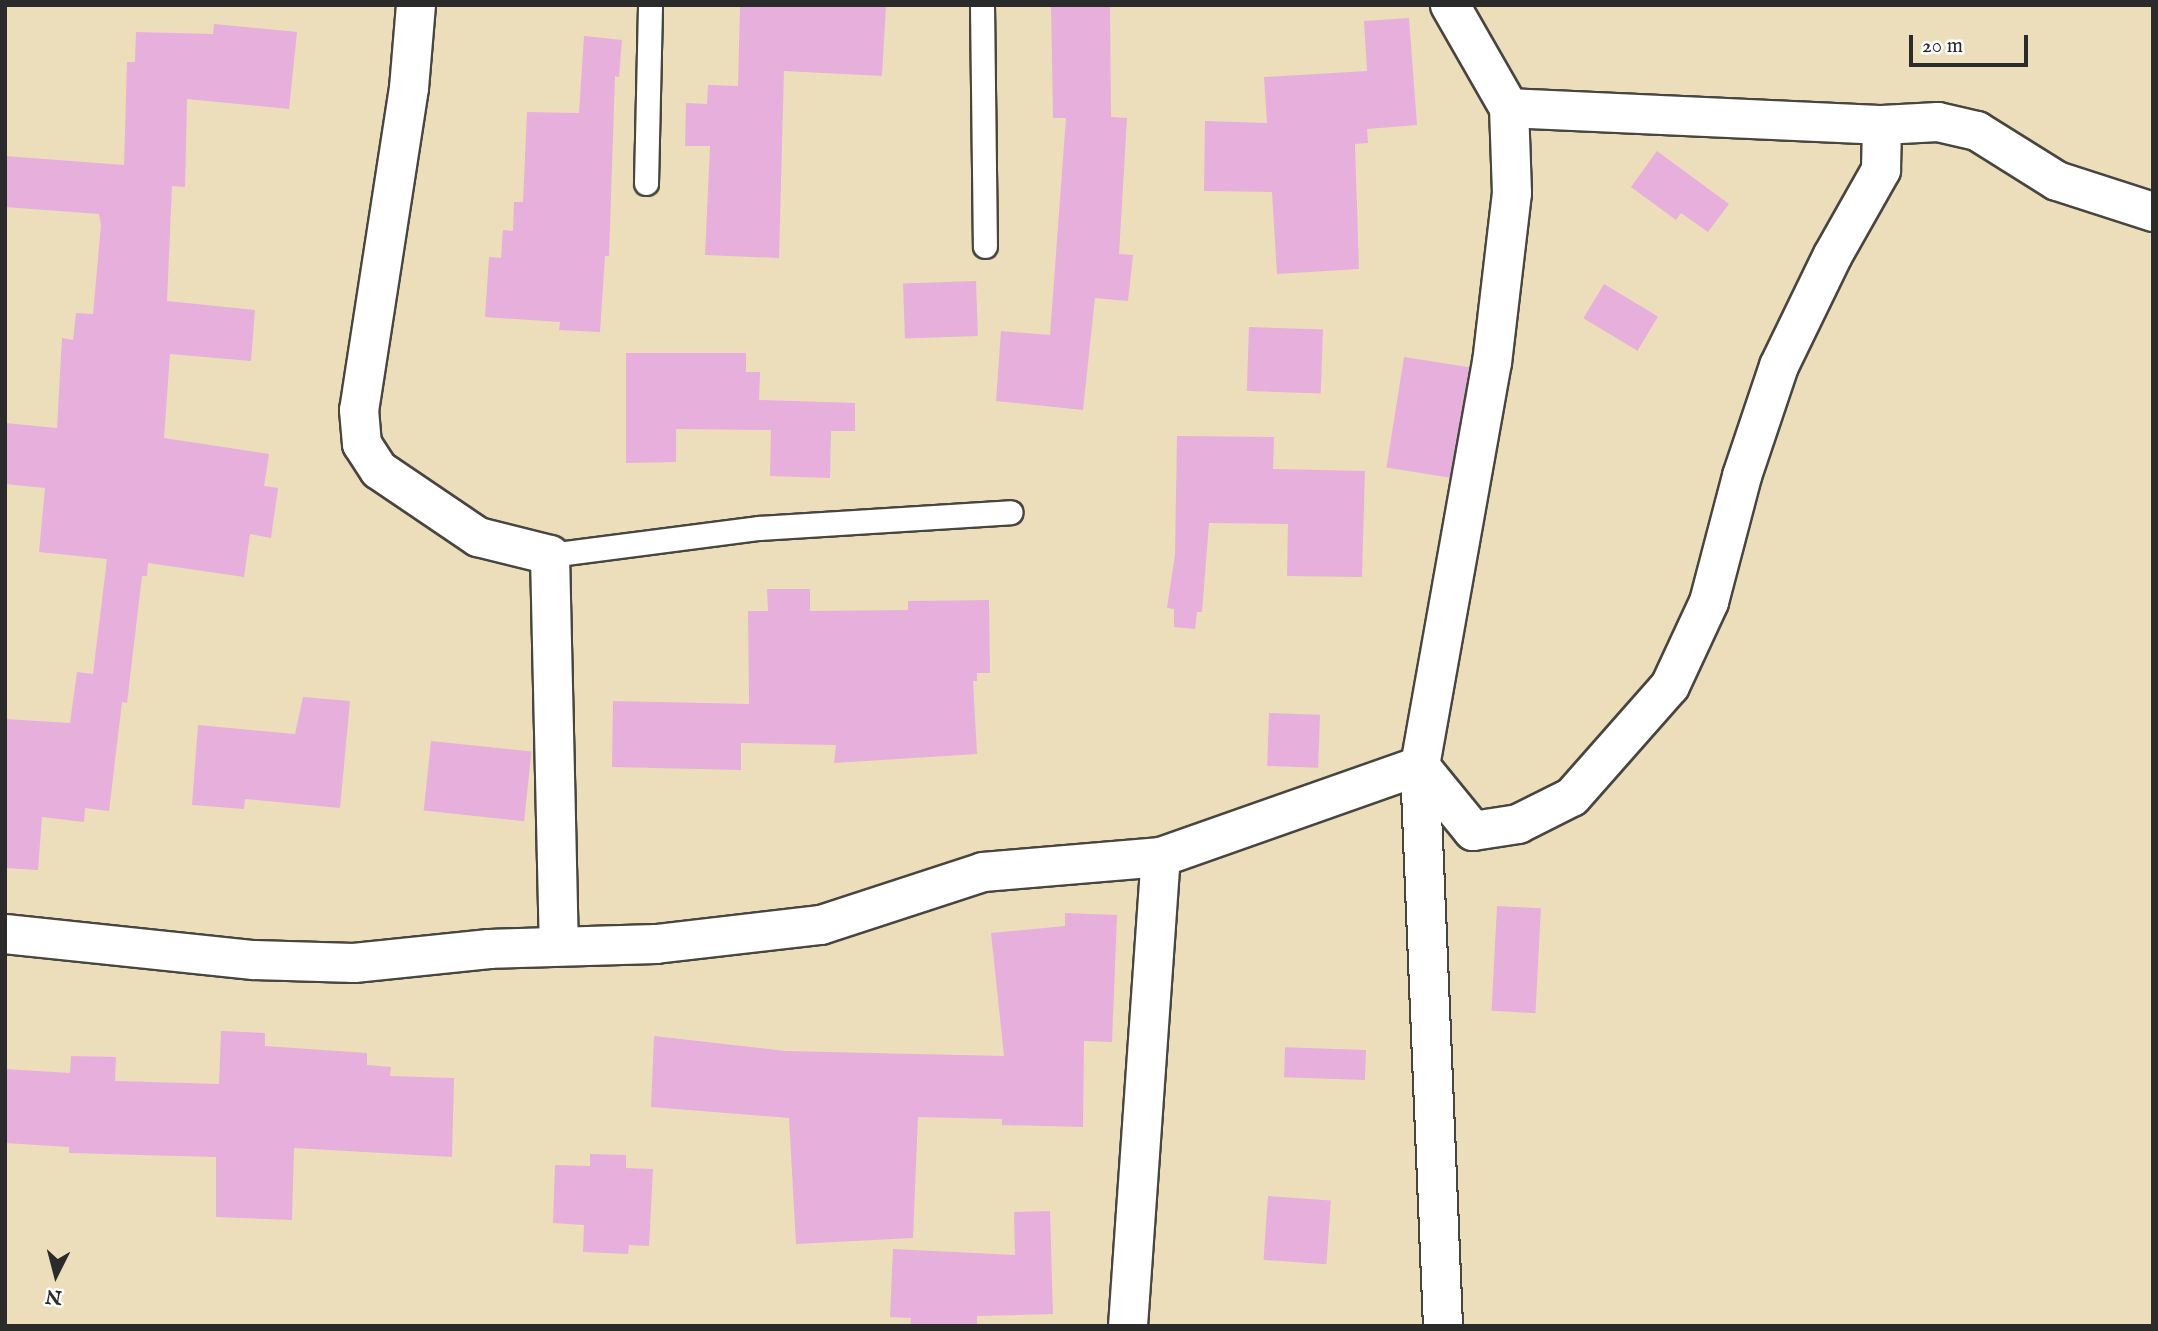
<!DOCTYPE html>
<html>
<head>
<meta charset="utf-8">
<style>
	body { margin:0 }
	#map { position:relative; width:2158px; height:1331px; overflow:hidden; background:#ecdeba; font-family:"IM FELL English",serif }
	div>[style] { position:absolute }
	.building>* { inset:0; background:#e7afdc; transform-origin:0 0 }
	.roads { filter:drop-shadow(2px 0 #484640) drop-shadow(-2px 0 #484640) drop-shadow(0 2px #484640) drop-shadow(0 -2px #484640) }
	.service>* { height:23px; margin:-11.5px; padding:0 11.5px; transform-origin:11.5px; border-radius:11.5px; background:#fff }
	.minor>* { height:38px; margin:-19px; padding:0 19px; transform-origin:19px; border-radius:19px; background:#fff }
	span { translate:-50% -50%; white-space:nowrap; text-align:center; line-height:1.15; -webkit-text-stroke:7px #fff; paint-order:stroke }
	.frame { position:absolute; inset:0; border:7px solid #2b2b2b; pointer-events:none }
	.north { position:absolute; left:21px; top:1240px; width:70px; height:70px; -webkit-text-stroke:5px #fff; paint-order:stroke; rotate:186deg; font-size:19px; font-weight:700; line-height:28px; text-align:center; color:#2b2b2b }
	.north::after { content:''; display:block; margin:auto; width:24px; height:32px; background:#2b2b2b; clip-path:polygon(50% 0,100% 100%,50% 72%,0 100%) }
	.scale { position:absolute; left:1909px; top:35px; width:119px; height:32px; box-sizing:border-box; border:4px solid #2b2b2b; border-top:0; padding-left:9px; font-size:21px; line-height:24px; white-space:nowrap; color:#2b2b2b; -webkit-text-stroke:5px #fff; paint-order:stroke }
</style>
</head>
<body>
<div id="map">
	<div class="building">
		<div style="clip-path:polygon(740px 5px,886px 5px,882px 76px,784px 71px,779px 258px,705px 255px,710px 146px,685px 146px,686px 103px,707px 104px,708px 85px,738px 86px)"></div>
		<div style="clip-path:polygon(1051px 5px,1110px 5px,1111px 117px,1127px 118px,1119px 254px,1133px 255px,1128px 301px,1095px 298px,1083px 410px,996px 401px,1001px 331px,1050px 335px,1066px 118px,1053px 118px)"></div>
		<div style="clip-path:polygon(1409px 18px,1417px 125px,1367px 129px,1368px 143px,1355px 144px,1359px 269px,1277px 274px,1272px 192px,1204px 191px,1205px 121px,1267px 123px,1264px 77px,1367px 71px,1364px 21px)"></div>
		<div style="clip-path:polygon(214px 24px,297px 32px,289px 109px,187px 99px,185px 187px,172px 186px,167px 301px,255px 310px,251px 361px,170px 354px,164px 438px,269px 454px,264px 486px,278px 488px,271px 538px,250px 534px,244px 577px,148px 563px,147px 576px,142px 576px,127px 703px,122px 702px,109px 811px,85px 808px,84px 822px,42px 817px,38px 870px,5px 868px,5px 719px,70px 723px,77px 672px,93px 674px,107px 559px,39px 552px,45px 488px,5px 484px,5px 423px,57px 428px,62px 338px,73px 340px,76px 313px,93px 314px,101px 225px,99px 214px,5px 207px,5px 156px,124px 165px,127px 62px,135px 62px,136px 32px,213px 34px)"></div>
		<div style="clip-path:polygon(584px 36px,622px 40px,619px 77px,615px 76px,609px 256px,605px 256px,600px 332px,559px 330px,560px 322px,485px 317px,489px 257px,501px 258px,503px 230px,513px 231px,514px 202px,523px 202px,527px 112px,579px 113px)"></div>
		<div style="clip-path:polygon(1657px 151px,1729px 204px,1708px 232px,1681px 213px,1676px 220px,1631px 187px)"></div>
		<div style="left:976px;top:281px;width:55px;height:73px;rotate:88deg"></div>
		<div style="left:1604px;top:284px;width:63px;height:40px;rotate:31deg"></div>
		<div style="left:1249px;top:327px;width:74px;height:64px;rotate:2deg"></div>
		<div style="clip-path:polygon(626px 353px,746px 353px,746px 372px,760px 372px,759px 400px,855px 403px,855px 431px,831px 431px,830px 478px,770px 476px,771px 430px,676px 429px,676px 462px,626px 463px)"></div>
		<div style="left:1404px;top:357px;width:66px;height:112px;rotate:9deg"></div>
		<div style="clip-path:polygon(1177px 436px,1274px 437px,1273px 469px,1365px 471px,1362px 577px,1287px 576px,1288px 524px,1209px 523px,1202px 612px,1197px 612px,1195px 629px,1174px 627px,1174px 609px,1167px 608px,1175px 554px)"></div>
		<div style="clip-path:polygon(767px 589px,810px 589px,810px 611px,908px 610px,908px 601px,989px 600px,990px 673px,977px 673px,977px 681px,973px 681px,977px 754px,834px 763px,836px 745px,741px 743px,741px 770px,612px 767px,613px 701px,749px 704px,748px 611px,768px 611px)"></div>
		<div style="clip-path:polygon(303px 697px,350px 701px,340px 808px,245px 799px,244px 809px,192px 805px,198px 725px,295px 734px)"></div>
		<div style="left:1269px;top:713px;width:51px;height:53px;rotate:2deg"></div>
		<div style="left:431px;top:741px;width:101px;height:70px;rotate:6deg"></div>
		<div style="left:1497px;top:906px;width:44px;height:105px;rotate:3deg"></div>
		<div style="clip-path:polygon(1065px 913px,1117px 915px,1112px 1042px,1084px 1041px,1083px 1127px,1002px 1125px,1002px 1119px,918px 1117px,913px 1238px,796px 1244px,789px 1118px,651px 1107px,654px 1036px,785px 1051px,1004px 1056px,991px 933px,1065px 926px)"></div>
		<div style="clip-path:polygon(221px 1031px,265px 1033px,265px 1046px,367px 1053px,367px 1065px,391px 1067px,390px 1076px,454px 1078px,452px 1157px,294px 1148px,292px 1220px,216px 1217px,216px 1157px,69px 1153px,69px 1147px,5px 1143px,5px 1069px,70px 1073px,71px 1056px,116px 1057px,115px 1081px,219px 1084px)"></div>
		<div style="left:1366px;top:1050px;width:30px;height:81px;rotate:92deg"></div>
		<div style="clip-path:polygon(590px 1154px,626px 1155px,626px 1168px,653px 1169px,649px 1246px,629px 1245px,628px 1254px,583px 1252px,584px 1225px,553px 1223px,555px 1165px,590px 1166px)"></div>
		<div style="left:1268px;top:1196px;width:63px;height:64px;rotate:4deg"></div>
		<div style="clip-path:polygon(1050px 1211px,1053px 1314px,977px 1316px,977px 1326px,910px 1326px,911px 1318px,890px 1317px,893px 1249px,1015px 1255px,1014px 1212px)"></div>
	</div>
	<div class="roads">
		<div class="service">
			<div style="left:982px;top:5px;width:241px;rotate:89.3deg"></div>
			<div style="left:646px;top:183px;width:178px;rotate:-88.7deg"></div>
			<div style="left:550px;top:555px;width:211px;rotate:-7.4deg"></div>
			<div style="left:759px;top:528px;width:252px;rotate:-3.6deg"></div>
		</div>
		<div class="minor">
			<div style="left:416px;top:5px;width:83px;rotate:94.8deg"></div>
			<div style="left:409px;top:88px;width:326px;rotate:98.8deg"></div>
			<div style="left:359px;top:410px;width:34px;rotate:85deg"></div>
			<div style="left:362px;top:444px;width:31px;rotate:57deg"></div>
			<div style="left:379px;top:470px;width:120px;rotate:34.1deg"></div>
			<div style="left:478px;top:537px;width:74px;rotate:14deg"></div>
			<div style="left:550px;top:555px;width:390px;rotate:88.7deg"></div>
			<div style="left:1882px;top:125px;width:56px;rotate:-3.1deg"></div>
			<div style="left:1938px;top:122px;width:40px;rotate:13deg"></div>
			<div style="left:1977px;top:131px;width:94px;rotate:32deg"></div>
			<div style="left:2057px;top:181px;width:101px;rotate:17.9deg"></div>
			<div style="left:5px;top:934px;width:250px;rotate:6deg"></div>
			<div style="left:254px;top:960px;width:100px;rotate:1.7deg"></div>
			<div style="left:354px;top:963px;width:136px;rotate:-5.9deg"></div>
			<div style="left:489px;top:949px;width:167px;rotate:-1.7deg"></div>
			<div style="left:656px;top:944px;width:166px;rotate:-6.6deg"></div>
			<div style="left:821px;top:925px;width:170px;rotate:-18.1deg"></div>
			<div style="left:983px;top:872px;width:179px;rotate:-4.8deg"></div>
			<div style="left:1161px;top:857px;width:275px;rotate:-19.4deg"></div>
			<div style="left:1420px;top:766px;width:84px;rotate:50.8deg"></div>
			<div style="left:1473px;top:831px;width:46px;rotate:-8.8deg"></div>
			<div style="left:1518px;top:824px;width:60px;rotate:-26.6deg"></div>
			<div style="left:1572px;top:797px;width:148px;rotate:-48.6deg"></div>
			<div style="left:1670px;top:686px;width:93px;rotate:-65.1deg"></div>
			<div style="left:1709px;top:602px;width:130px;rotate:-75.3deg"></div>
			<div style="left:1742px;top:476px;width:116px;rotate:-71.4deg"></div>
			<div style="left:1779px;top:366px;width:123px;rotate:-64.1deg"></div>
			<div style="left:1833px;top:255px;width:98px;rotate:-60.5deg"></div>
			<div style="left:1881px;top:170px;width:45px;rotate:-88.7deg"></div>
			<div style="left:1882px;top:125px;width:373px;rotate:-177.4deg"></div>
			<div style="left:1128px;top:1326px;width:470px;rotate:-86deg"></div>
			<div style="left:1443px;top:1326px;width:560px;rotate:-92.35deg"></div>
			<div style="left:1420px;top:766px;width:409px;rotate:-79.9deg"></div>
			<div style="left:1492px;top:363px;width:171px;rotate:-83.3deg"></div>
			<div style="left:1512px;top:193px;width:85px;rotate:-92deg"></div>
			<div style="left:1509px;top:108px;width:119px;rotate:-119.8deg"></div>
		</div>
	</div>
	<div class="frame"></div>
	<div class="north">N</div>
	<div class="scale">20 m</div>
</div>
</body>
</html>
